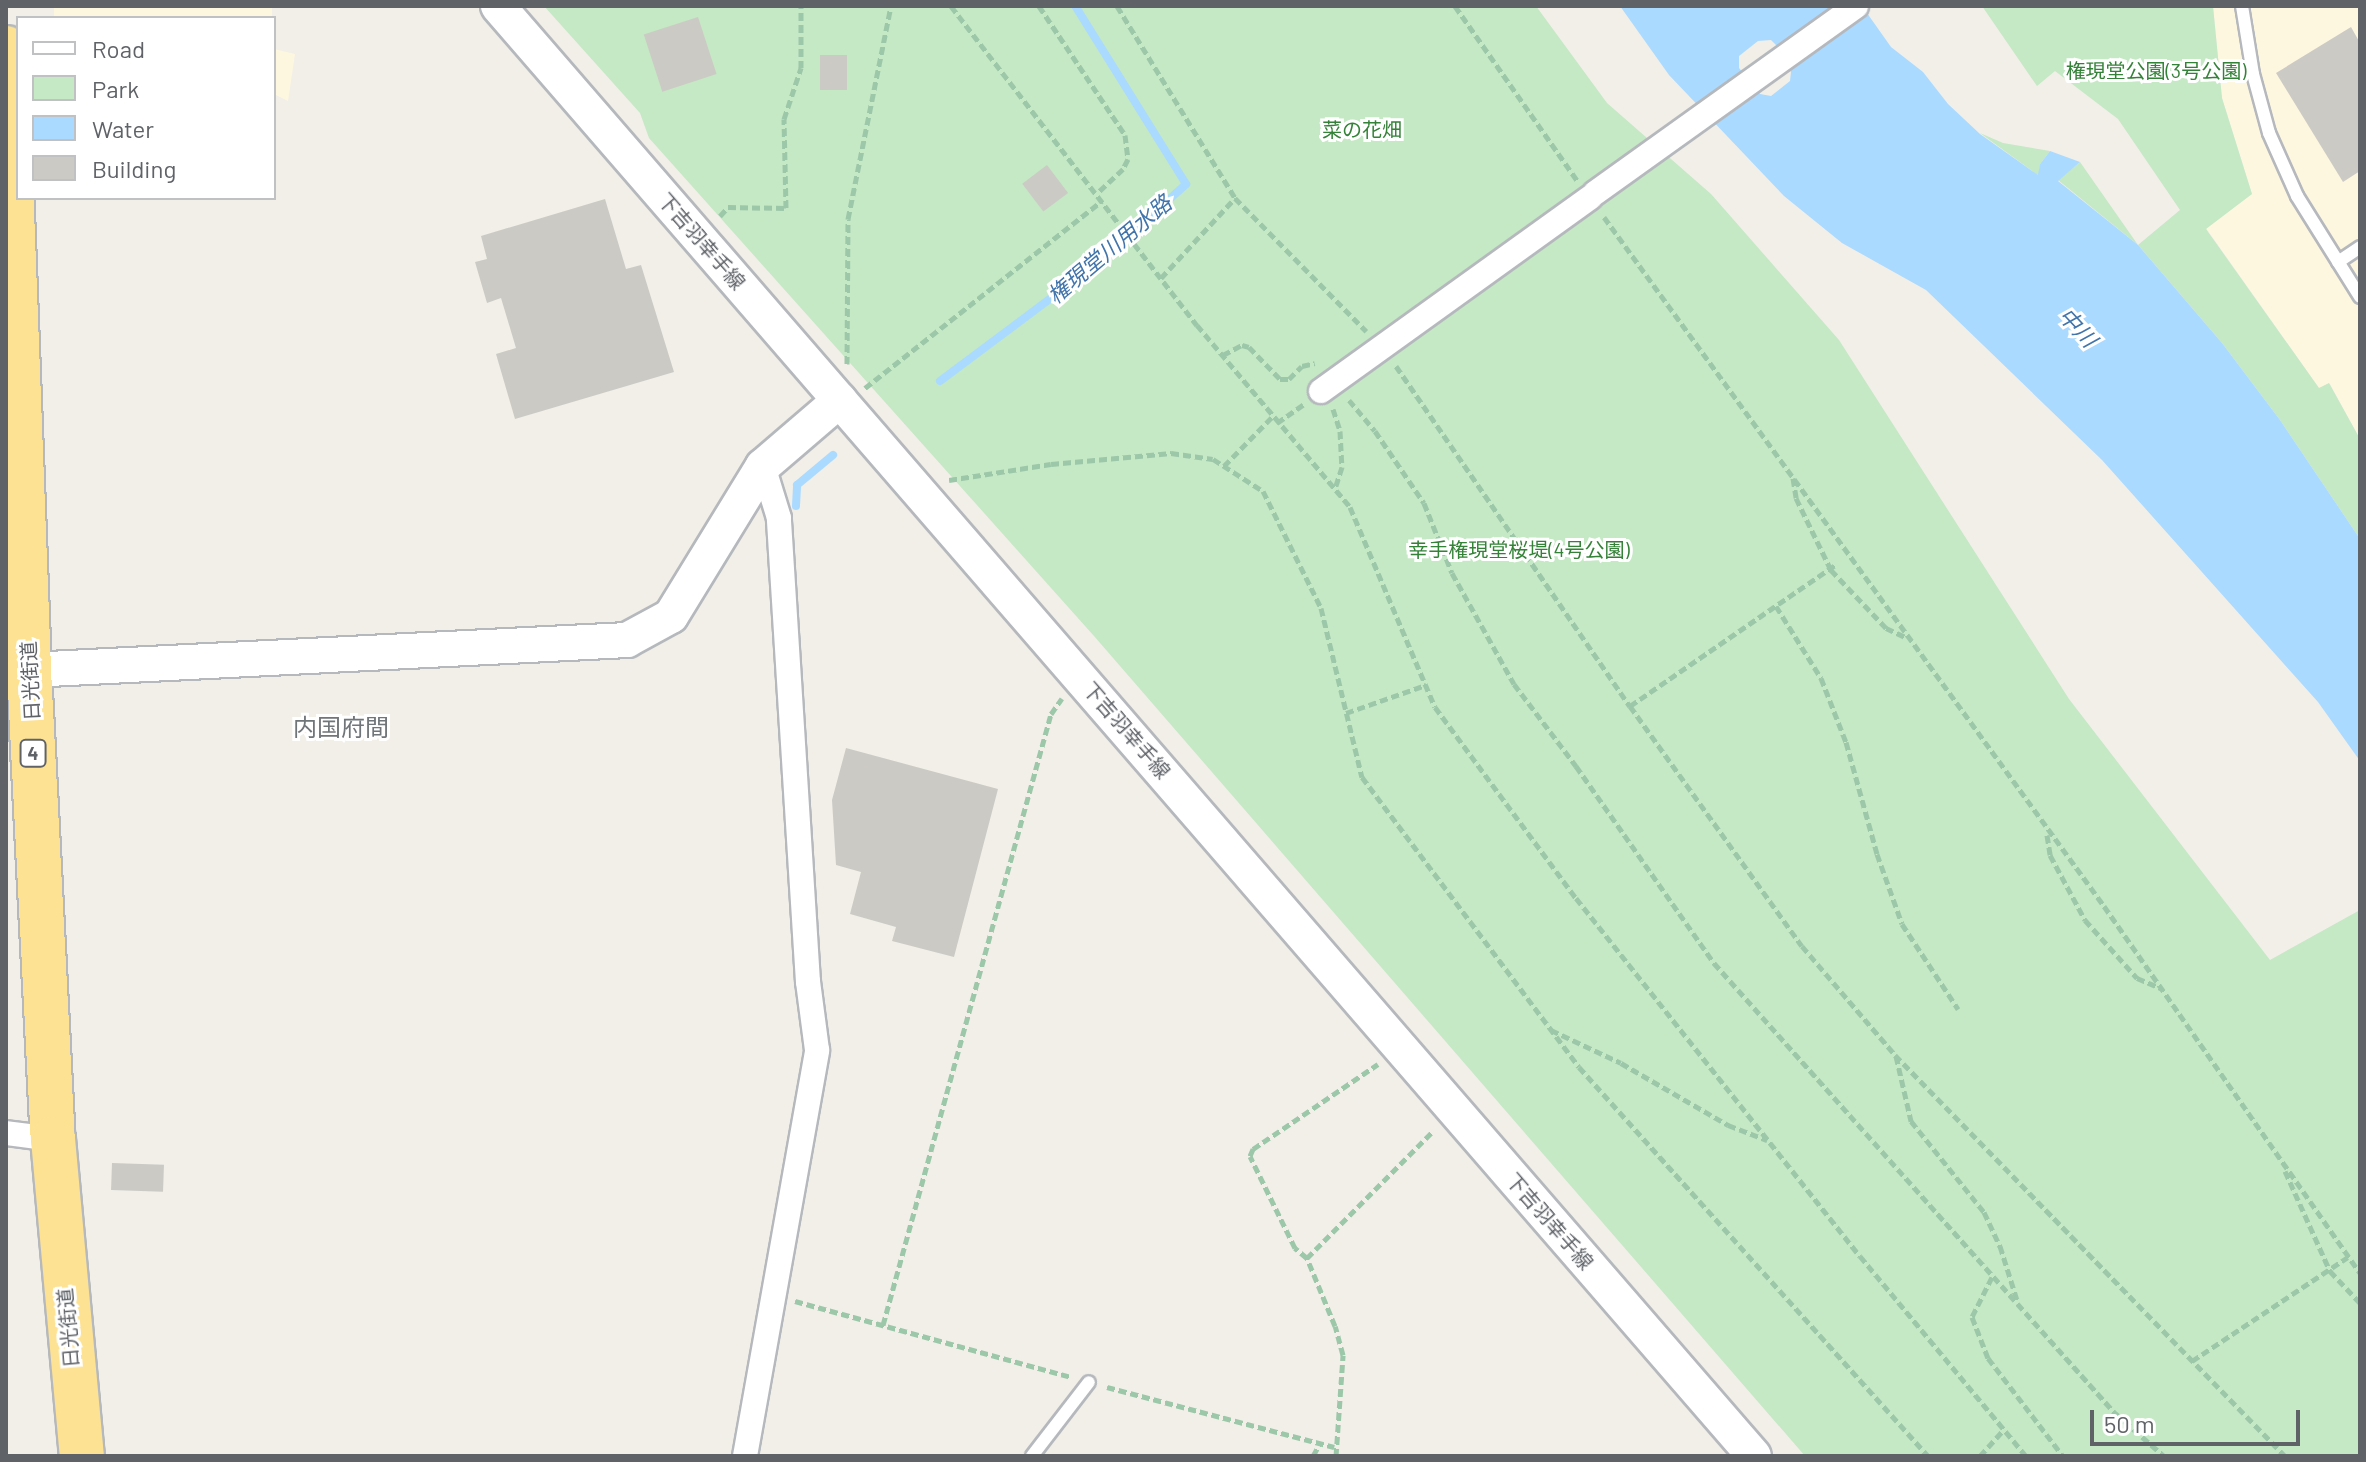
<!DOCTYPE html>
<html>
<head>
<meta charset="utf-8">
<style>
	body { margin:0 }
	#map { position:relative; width:2366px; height:1462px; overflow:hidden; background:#f1efe8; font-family:Barlow,"Noto Sans JP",sans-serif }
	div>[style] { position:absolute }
	.commercial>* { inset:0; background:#fef7e0; transform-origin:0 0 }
	.green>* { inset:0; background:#c5e8c5 }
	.water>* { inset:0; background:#aadaff }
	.pier>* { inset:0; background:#f1efe8 }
	.stream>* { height:8px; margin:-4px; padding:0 4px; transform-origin:4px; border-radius:4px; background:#aadaff }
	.building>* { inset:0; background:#cccac5; transform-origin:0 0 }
	.path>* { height:5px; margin-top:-2.5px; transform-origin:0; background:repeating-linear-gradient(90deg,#9cc7a9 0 8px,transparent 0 12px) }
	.roads { filter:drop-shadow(2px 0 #b5b8bc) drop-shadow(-2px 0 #b5b8bc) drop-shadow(0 2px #b5b8bc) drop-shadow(0 -2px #b5b8bc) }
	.lane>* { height:12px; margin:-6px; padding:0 6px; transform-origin:6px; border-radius:6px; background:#fff }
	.street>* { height:24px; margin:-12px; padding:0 12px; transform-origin:12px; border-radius:12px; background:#fff }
	.secondary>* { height:34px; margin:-17px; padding:0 17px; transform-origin:17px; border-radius:17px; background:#fff }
	.highway>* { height:44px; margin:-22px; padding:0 22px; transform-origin:22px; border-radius:22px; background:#fde293 }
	span { translate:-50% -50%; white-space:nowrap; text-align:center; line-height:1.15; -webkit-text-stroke:6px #fff; paint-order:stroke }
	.shield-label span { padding:2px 6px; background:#fff; border:2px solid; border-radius:6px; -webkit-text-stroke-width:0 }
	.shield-label { font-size:18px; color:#5f6368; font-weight:700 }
	.park-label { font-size:20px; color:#348238 }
	.street-label { font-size:20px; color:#5f6368 }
	.water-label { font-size:22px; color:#4174aa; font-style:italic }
	.quarter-label { font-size:24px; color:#70757a }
	.frame { position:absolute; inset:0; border:8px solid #5f6368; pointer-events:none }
	.legend { position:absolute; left:16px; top:16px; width:260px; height:184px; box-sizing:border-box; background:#fff; border:2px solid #bfc1c3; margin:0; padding:10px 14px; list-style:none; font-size:24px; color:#5f6368 }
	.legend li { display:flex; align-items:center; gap:16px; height:40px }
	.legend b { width:40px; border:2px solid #bfc1c3 }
	.scale { position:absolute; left:2090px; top:1410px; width:210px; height:36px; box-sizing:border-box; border:4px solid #5f6368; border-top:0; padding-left:10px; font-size:24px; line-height:28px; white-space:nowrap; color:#5f6368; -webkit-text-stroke:6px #fff; paint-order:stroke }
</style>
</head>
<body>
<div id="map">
	<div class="commercial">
		<div style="left:54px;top:6px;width:218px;height:12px"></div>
		<div style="clip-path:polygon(2213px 6px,2360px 6px,2360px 439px,2330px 384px,2319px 388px,2206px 228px,2252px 194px,2222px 98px)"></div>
		<div style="clip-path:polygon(274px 49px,295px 54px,288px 101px,274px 94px)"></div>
	</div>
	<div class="green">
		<div style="clip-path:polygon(544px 6px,1536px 6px,1607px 103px,1711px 194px,1839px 340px,2069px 699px,2270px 960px,2360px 910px,2360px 1456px,1805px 1456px,1094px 636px,649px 138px,640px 113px)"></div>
		<div style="clip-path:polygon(1982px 6px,2213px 6px,2222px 98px,2252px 194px,2206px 229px,2319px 388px,2329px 383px,2360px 439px,2360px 539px,2280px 420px,2222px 343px,2138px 245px,2058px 180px,2080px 162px,2138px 245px,2180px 210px,2118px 119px,2055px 71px,2037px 86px)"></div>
		<div style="clip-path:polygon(1980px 133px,2003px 143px,2050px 151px,2040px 164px,2039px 176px)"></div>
	</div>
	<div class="water">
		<div style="clip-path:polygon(1620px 6px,1862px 6px,1891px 47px,1923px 72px,1948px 104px,1980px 134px,2038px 175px,2040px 164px,2050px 151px,2080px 162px,2058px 181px,2138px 245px,2222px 343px,2280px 420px,2360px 539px,2360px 761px,2318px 702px,2102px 460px,1926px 290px,1842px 243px,1784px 196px,1669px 75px)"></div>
	</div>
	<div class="pier">
		<div style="clip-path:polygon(1867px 6px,1787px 65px,1791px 72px,1790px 81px,1771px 96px,1760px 94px,1739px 68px,1739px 56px,1758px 41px,1771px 40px,1779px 48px)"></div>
	</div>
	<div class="stream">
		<div style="left:940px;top:381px;width:209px;rotate:-36.8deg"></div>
		<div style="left:1107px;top:256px;width:107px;rotate:-42.3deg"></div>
		<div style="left:1186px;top:184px;width:210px;rotate:-121.9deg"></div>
		<div style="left:796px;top:506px;width:21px;rotate:-87deg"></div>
		<div style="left:797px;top:485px;width:47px;rotate:-39.8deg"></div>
	</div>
	<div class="building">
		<div style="left:698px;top:17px;width:60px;height:57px;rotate:72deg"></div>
		<div style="clip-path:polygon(2351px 27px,2360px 43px,2360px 171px,2343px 182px,2276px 73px)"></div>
		<div style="left:820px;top:55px;width:27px;height:35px"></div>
		<div style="left:1047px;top:165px;width:35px;height:31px;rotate:53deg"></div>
		<div style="clip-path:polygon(605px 199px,626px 269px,641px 265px,674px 372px,515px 419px,496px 354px,516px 348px,501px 298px,487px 303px,475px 262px,487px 259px,481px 236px)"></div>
		<div style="clip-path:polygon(846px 748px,998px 789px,954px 957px,892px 941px,896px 927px,850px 914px,861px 872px,836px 865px,832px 800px)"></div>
		<div style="left:112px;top:1163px;width:52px;height:27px;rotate:2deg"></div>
	</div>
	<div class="path">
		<div style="left:951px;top:6px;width:403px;rotate:52.4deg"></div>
		<div style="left:1197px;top:325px;width:238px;rotate:49.9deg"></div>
		<div style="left:1350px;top:507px;width:217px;rotate:67deg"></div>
		<div style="left:1435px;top:707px;width:237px;rotate:53.6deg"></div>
		<div style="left:1576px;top:898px;width:457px;rotate:51.6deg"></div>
		<div style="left:1860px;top:1256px;width:260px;rotate:50.3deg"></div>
		<div style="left:1039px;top:6px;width:155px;rotate:56.3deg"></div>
		<div style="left:1125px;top:135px;width:24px;rotate:83deg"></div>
		<div style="left:1128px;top:159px;width:11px;rotate:117deg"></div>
		<div style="left:1123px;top:169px;width:35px;rotate:137deg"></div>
		<div style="left:1117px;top:6px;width:225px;rotate:58.4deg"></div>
		<div style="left:1235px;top:198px;width:187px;rotate:45.4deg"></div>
		<div style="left:1455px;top:6px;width:213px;rotate:55deg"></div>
		<div style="left:720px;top:216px;width:12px;rotate:-48deg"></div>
		<div style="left:728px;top:207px;width:58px;rotate:1deg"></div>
		<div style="left:786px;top:208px;width:89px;rotate:-91.3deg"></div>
		<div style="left:784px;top:119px;width:54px;rotate:-71.6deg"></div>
		<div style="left:801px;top:68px;width:62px;rotate:-90deg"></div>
		<div style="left:1604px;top:217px;width:851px;rotate:54.03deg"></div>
		<div style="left:2104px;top:906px;width:447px;rotate:55.1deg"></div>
		<div style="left:1161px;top:278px;width:109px;rotate:-47.2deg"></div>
		<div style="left:1223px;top:355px;width:21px;rotate:-28deg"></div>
		<div style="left:1242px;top:345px;width:7px;rotate:16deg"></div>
		<div style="left:1249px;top:347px;width:45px;rotate:45.9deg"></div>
		<div style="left:1280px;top:379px;width:9px"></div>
		<div style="left:1289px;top:379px;width:18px;rotate:-45deg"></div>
		<div style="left:1302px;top:366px;width:13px;rotate:-13deg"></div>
		<div style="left:847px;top:364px;width:145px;rotate:-89.6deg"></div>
		<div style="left:848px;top:219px;width:217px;rotate:-78.6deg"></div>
		<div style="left:1396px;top:366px;width:413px;rotate:55.5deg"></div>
		<div style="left:1630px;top:706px;width:295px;rotate:54.4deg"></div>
		<div style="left:1802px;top:946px;width:143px;rotate:49.5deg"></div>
		<div style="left:1895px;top:1055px;width:559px;rotate:45.8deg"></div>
		<div style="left:865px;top:388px;width:302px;rotate:-38.3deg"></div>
		<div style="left:1349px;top:400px;width:40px;rotate:50deg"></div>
		<div style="left:1375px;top:431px;width:87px;rotate:55.8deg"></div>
		<div style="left:1424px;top:503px;width:75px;rotate:68.2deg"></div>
		<div style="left:1452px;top:573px;width:127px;rotate:60.8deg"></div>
		<div style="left:1514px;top:684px;width:103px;rotate:52.9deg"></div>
		<div style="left:1576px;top:766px;width:241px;rotate:55deg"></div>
		<div style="left:1714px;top:963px;width:603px;rotate:48.3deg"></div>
		<div style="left:2115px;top:1413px;width:65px;rotate:41.3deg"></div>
		<div style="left:1333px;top:409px;width:23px;rotate:72deg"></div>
		<div style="left:1340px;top:431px;width:36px;rotate:87deg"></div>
		<div style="left:1342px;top:467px;width:23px;rotate:108deg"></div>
		<div style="left:1277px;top:423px;width:32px;rotate:-35deg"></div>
		<div style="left:1224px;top:466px;width:69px;rotate:-45.6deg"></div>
		<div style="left:1793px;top:478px;width:20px;rotate:81deg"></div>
		<div style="left:1796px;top:498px;width:80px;rotate:64.1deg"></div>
		<div style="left:1831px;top:570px;width:80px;rotate:46.5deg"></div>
		<div style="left:1886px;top:628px;width:21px;rotate:25deg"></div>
		<div style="left:949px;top:480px;width:103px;rotate:-8.9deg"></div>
		<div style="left:1051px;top:464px;width:121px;rotate:-5.2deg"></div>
		<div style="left:1171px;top:453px;width:42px;rotate:8.1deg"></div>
		<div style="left:1213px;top:459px;width:59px;rotate:32.6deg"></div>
		<div style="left:1263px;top:491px;width:131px;rotate:63.6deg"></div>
		<div style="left:1321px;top:608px;width:174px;rotate:76.4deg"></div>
		<div style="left:1362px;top:777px;width:362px;rotate:53.2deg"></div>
		<div style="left:1579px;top:1067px;width:523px;rotate:48.1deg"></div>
		<div style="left:1776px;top:606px;width:85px;rotate:58deg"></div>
		<div style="left:1821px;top:678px;width:69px;rotate:68.7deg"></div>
		<div style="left:1846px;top:742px;width:116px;rotate:74.5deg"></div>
		<div style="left:1877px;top:854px;width:74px;rotate:70.3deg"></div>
		<div style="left:1902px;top:924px;width:102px;rotate:56.6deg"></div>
		<div style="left:1630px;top:706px;width:249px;rotate:-34.5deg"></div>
		<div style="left:1346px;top:713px;width:85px;rotate:-19.3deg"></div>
		<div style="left:2047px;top:835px;width:20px;rotate:81deg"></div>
		<div style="left:2050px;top:855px;width:74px;rotate:61.7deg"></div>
		<div style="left:2085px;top:920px;width:78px;rotate:48.1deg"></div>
		<div style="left:2137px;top:978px;width:26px;rotate:23deg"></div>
		<div style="left:1551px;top:1030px;width:77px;rotate:25.2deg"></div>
		<div style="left:1621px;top:1063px;width:124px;rotate:30.1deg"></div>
		<div style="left:1728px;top:1125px;width:42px;rotate:21deg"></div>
		<div style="left:1896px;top:1056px;width:67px;rotate:77deg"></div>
		<div style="left:1911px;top:1121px;width:117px;rotate:51.3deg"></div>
		<div style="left:1984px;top:1212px;width:38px;rotate:65deg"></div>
		<div style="left:2000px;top:1246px;width:60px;rotate:72.5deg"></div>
		<div style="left:2285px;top:1171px;width:110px;rotate:65.8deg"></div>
		<div style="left:2330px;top:1271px;width:44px;rotate:46.8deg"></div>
		<div style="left:1307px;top:1258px;width:16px;rotate:-140deg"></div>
		<div style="left:1295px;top:1248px;width:102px;rotate:-116.1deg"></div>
		<div style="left:1250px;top:1156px;width:8px;rotate:-67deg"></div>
		<div style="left:1253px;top:1149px;width:151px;rotate:-34.2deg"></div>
		<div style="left:1992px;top:1277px;width:45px;rotate:116.6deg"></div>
		<div style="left:1972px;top:1317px;width:44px;rotate:68.7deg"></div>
		<div style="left:1988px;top:1358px;width:123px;rotate:52.6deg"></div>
		<div style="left:795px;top:1301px;width:286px;rotate:15.4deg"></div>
		<div style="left:883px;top:1325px;width:634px;rotate:-74.63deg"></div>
		<div style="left:1051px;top:714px;width:19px;rotate:-55deg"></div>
		<div style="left:2192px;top:1361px;width:187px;rotate:-33.7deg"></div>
		<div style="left:1107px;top:1387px;width:235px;rotate:14.8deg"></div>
		<div style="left:1313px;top:1456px;width:13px;rotate:-61deg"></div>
		<div style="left:1336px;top:1456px;width:101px;rotate:-86deg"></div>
		<div style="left:1343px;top:1355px;width:30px;rotate:-105deg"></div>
		<div style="left:1335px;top:1326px;width:74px;rotate:-112.4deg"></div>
		<div style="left:1307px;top:1258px;width:180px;rotate:-45.2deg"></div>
		<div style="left:1980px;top:1456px;width:36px;rotate:-48deg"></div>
	</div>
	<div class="roads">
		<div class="lane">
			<div style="left:2242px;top:6px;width:69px;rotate:80.8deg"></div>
			<div style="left:2253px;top:74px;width:61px;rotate:74.8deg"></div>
			<div style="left:2269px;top:133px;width:69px;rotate:66deg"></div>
			<div style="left:2297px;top:196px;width:119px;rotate:58deg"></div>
			<div style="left:2338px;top:262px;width:27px;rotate:-34deg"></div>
			<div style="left:1032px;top:1456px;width:93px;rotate:-52.4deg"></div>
		</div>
		<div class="street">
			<div style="left:1595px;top:193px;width:321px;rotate:-35.6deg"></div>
			<div style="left:1321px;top:391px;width:331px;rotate:-35.7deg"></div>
			<div style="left:6px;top:1133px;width:47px;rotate:7.3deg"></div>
			<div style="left:745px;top:1456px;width:412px;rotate:-79.9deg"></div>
			<div style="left:817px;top:1050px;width:69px;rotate:-97.5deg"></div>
			<div style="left:808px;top:982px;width:465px;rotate:-93.6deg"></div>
			<div style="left:779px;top:518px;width:54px;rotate:-107.1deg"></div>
		</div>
		<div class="secondary">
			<div style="left:498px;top:6px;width:1918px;rotate:49.1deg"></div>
			<div style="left:29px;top:670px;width:599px;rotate:-2.87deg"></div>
			<div style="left:627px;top:640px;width:50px;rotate:-28.6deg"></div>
			<div style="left:671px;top:616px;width:176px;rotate:-58.5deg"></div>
			<div style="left:763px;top:466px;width:101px;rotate:-40.6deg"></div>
		</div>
		<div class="highway">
			<div style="left:6px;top:48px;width:622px;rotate:87.88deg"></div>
			<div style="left:29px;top:670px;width:470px;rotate:87.1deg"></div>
			<div style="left:53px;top:1139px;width:318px;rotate:84.8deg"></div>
		</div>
	</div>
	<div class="shield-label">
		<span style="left:33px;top:753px">4</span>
	</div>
	<div class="park-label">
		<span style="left:2156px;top:70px">権現堂公園(3号公園)</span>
		<span style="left:1362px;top:129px">菜の花畑</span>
		<span style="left:1519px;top:549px">幸手権現堂桜堤(4号公園)</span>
	</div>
	<div class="street-label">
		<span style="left:702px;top:241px;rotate:49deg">下吉羽幸手線</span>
		<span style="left:30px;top:681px;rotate:-93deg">日光街道</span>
		<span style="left:1127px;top:730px;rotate:49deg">下吉羽幸手線</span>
		<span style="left:1550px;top:1221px;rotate:49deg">下吉羽幸手線</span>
		<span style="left:68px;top:1328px;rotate:-95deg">日光街道</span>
	</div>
	<div class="water-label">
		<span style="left:1109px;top:249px;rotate:-40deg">権現堂川用水路</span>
		<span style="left:2078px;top:327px;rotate:47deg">中川</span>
	</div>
	<div class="quarter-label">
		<span style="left:341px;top:727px">内国府間</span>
	</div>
	<div class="frame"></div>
	<ul class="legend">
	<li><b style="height:10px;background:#fff"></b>Road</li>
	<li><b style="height:22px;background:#c5e8c5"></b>Park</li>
	<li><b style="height:22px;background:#aadaff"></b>Water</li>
	<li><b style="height:22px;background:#cccac5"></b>Building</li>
	</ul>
	<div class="scale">50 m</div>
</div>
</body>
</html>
